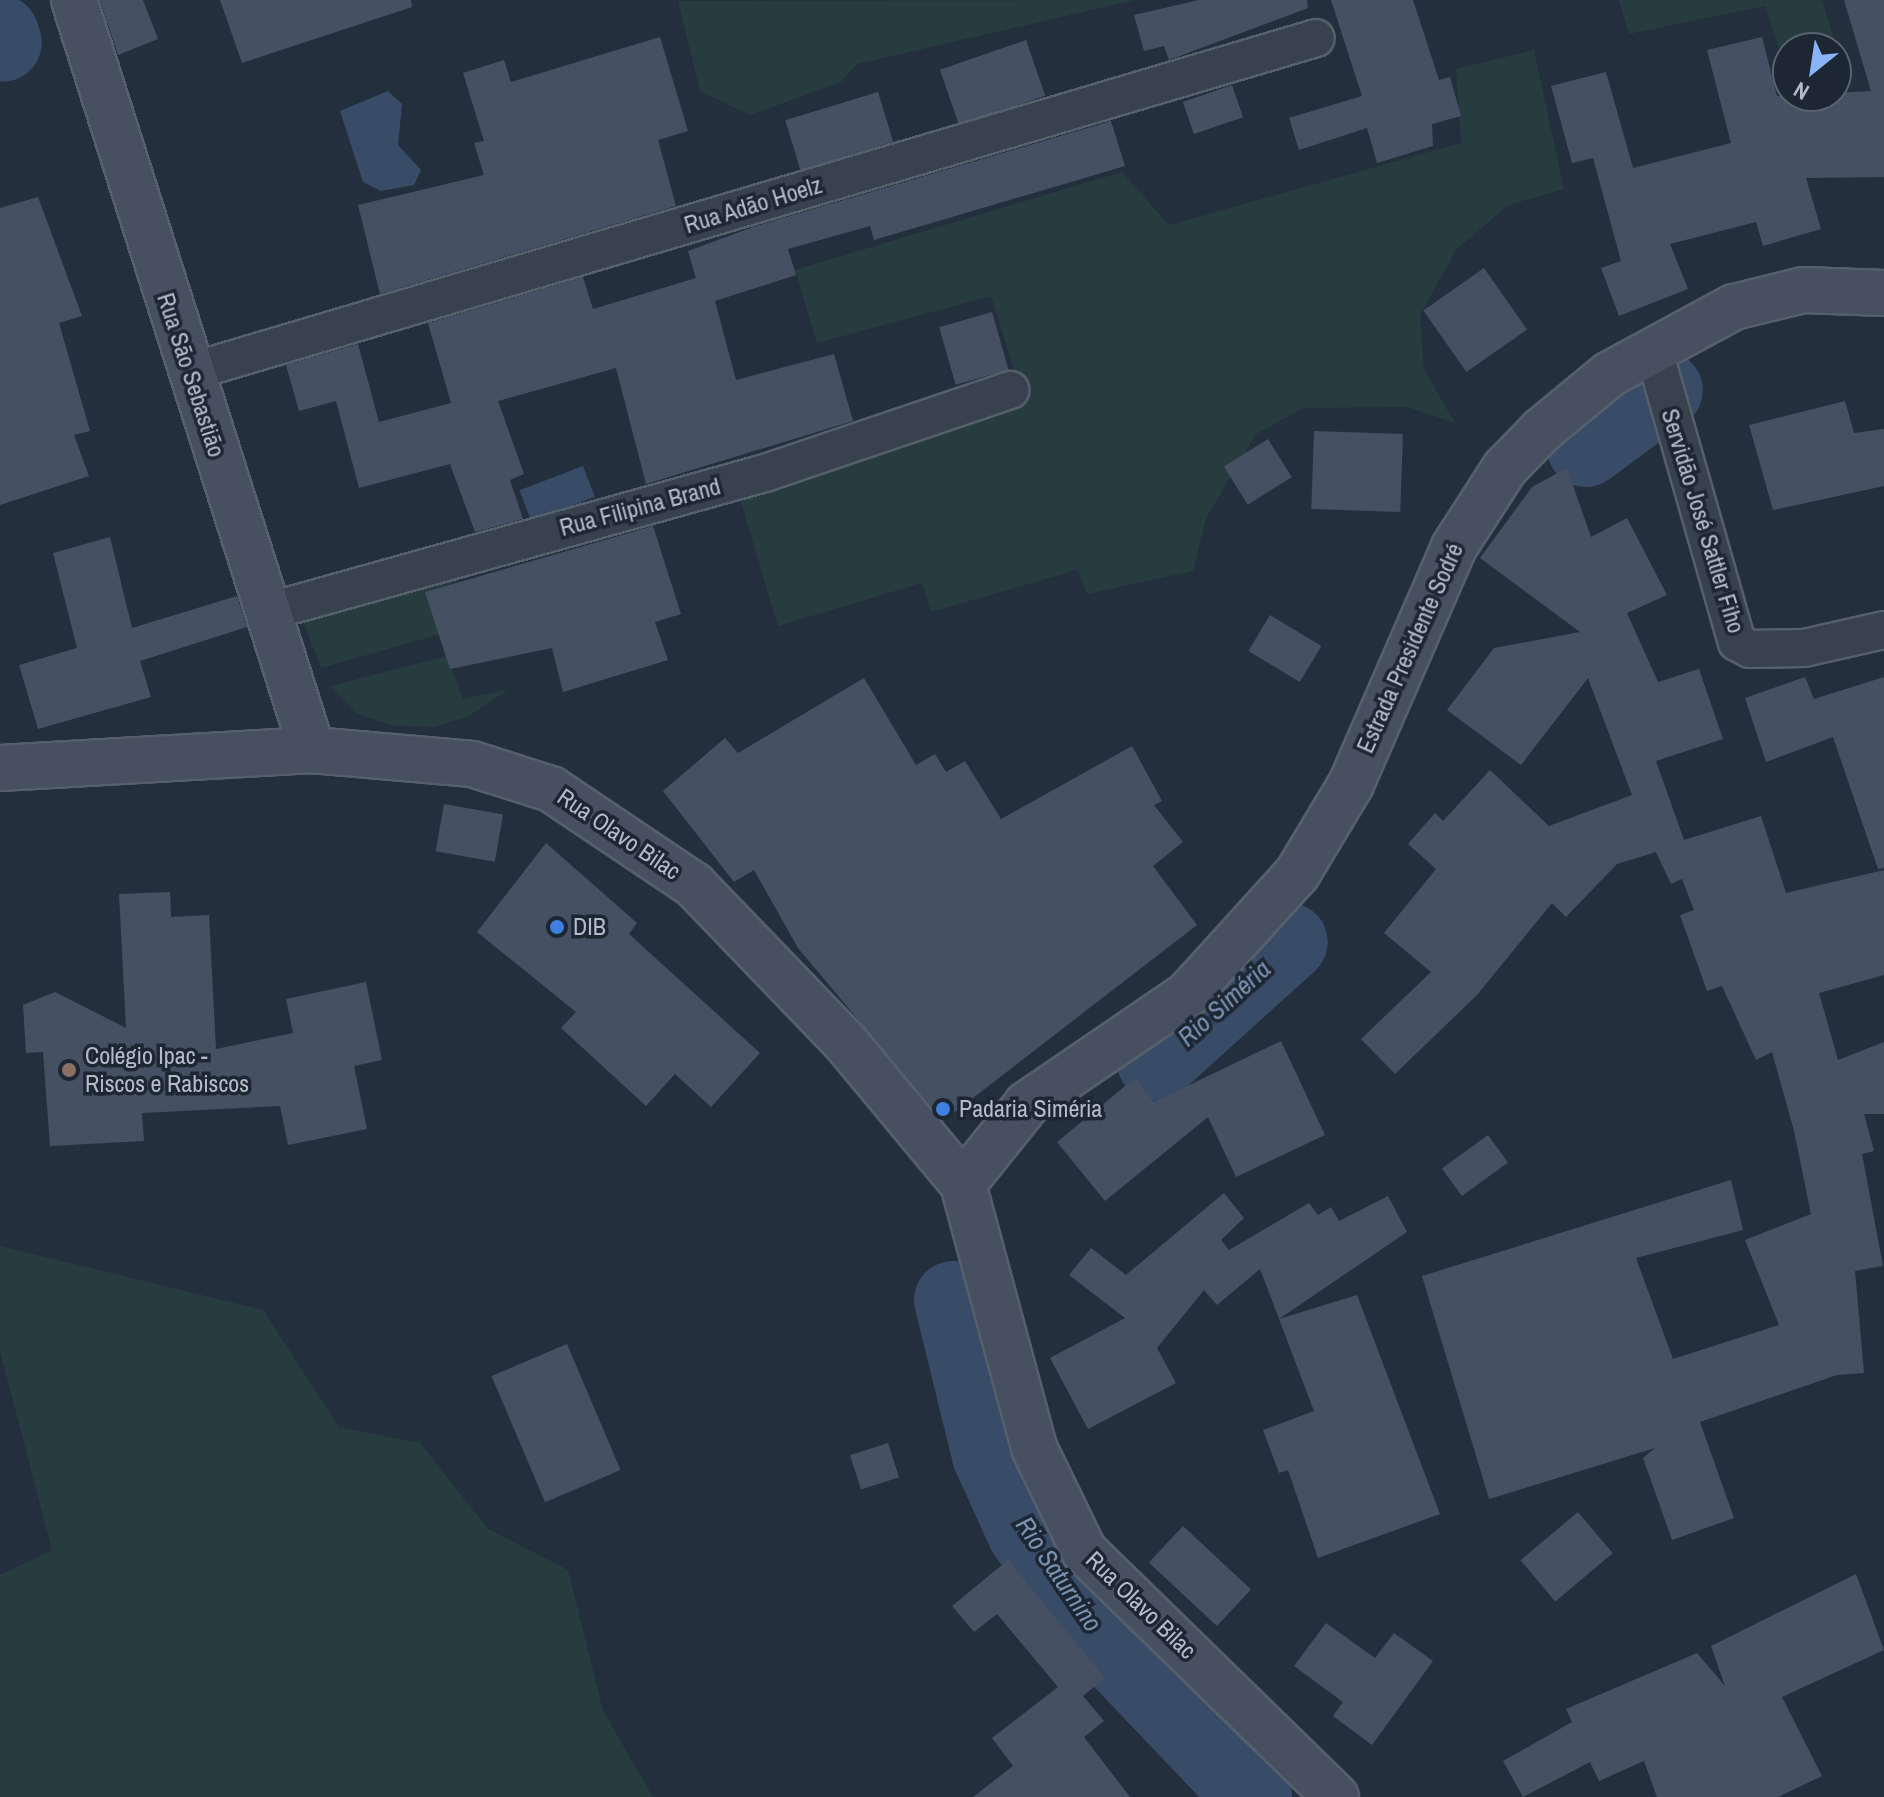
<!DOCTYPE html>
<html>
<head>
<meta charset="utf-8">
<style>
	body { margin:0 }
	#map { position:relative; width:1884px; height:1797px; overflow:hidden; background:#242f3e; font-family:"Archivo Narrow",sans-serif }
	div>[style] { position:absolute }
	.green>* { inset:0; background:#263c3f }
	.water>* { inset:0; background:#394c67; transform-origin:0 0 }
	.river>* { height:78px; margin:-39px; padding:0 39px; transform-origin:39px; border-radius:39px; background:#394c67 }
	.building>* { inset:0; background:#455162; transform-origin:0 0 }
	.roads { filter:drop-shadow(2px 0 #565f6c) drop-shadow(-2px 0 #565f6c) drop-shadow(0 2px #565f6c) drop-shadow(0 -2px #565f6c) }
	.street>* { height:36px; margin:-18px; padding:0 18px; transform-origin:18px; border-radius:18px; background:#38414e }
	.secondary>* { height:44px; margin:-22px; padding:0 22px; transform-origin:22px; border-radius:22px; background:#465061 }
	.dots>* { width:22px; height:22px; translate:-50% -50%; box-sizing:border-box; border:4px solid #1d2633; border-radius:50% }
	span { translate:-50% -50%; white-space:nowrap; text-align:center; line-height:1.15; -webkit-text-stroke:7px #1d2633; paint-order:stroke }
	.street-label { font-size:24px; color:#b4bcc9 }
	.poi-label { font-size:24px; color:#b4bcc9 }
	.left { translate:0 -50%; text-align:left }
	.water-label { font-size:26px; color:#7c92b1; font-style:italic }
	.north { position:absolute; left:1772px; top:32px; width:80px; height:80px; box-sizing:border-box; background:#1d2633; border:2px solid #59626f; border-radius:50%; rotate:210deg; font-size:22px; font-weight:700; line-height:32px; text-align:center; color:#b4bcc9 }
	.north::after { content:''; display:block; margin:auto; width:28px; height:36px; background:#8ab4f8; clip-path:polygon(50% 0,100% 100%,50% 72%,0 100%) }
</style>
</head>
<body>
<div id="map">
	<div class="green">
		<div style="clip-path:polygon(1135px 0,857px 64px,841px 82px,750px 115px,700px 91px,678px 1px)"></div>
		<div style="clip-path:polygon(1619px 0,1822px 0,1846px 79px,1836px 80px,1836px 48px,1788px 48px,1788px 75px,1765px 6px,1629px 34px)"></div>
		<div style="clip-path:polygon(1534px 50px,1564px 189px,1508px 205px,1456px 250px,1420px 315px,1424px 370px,1455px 423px,1407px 407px,1303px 408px,1256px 434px,1206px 518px,1193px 571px,1087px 594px,1077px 570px,931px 612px,922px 583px,778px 626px,738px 492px,1021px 392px,991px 296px,817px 343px,795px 270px,1122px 172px,1169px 225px,1461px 143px,1456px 69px)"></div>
		<div style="clip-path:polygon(453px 563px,460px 581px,426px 592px,441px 634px,321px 668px,298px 608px)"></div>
		<div style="clip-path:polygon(447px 656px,463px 699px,509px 689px,469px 716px,434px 727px,390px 725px,356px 713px,330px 686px)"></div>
		<div style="clip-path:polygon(0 1246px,263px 1310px,339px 1427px,420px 1443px,487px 1528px,568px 1570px,603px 1711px,653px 1797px,0 1797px,0 1575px,52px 1550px,0 1351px)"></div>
	</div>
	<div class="water">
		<div style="clip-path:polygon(388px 91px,402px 104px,398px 145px,421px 170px,414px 185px,381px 191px,363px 182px,340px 111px)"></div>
		<div style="left:583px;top:466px;width:33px;height:68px;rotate:69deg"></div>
	</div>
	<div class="river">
		<div style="left:0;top:34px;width:9px;rotate:72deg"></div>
		<div style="left:1586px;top:448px;width:97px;rotate:-36.6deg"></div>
		<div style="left:1156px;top:1062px;width:179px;rotate:-42.1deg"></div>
		<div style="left:953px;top:1300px;width:160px;rotate:76.2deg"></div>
		<div style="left:991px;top:1455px;width:85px;rotate:65.6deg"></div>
		<div style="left:1026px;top:1532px;width:119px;rotate:55.2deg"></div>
		<div style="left:1094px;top:1630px;width:231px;rotate:46.4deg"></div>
	</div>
	<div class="building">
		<div style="clip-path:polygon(100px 0,143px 0,158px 39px,118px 55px)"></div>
		<div style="clip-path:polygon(220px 0,411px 0,412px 7px,242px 63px)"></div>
		<div style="clip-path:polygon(1199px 0,1307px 0,1308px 8px,1169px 60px,1164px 46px,1144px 51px,1134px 15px)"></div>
		<div style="clip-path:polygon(1331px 0,1413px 0,1439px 80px,1450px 77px,1461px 116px,1432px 124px,1433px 146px,1377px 163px,1367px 128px,1299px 150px,1289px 118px,1362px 96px)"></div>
		<div style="clip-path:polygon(1844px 0,1884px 0,1884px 177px,1806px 178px,1821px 229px,1763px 246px,1756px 222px,1670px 244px,1688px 289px,1619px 316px,1601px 268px,1621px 261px,1593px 158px,1572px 163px,1551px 86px,1606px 72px,1633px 168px,1731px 143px,1707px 50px,1762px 37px,1777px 96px,1871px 91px)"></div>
		<div style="clip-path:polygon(660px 37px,688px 131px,658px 140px,676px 206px,380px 294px,358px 205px,484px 175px,474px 143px,484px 141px,463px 73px,504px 60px,511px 82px)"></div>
		<div style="left:1026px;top:40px;width:59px;height:91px;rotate:71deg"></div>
		<div style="left:1232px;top:85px;width:34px;height:52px;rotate:71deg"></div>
		<div style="left:878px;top:92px;width:52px;height:97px;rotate:73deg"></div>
		<div style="clip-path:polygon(1111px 121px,1125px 166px,874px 240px,870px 226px,788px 249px,796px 275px,715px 301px,736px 380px,834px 354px,853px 421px,646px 484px,616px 368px,498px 401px,524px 474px,510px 480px,523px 519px,475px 532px,450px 464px,359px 488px,336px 401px,299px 411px,286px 365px,358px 344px,379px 422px,451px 403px,428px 323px,583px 277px,593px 309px,696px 278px,688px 251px,753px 227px)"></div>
		<div style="clip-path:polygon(38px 197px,82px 316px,59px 323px,90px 431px,74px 435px,89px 476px,0 505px,0 208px)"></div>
		<div style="left:1484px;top:268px;width:75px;height:74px;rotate:55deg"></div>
		<div style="left:992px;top:312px;width:60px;height:55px;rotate:74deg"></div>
		<div style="clip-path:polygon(1845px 401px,1854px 433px,1884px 429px,1884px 486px,1773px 510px,1749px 425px)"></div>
		<div style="left:1314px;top:431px;width:89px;height:78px;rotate:2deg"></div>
		<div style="left:1268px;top:439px;width:45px;height:52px;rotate:58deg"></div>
		<div style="clip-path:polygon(1567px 468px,1591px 537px,1627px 518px,1667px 595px,1627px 613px,1658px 682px,1699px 669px,1723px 739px,1656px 761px,1684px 840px,1761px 816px,1786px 893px,1884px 870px,1884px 975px,1819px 993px,1838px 1060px,1884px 1042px,1884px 1114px,1864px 1114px,1874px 1151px,1862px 1154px,1883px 1266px,1855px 1271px,1864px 1373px,1837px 1375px,1700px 1422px,1734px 1518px,1672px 1540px,1643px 1458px,1655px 1448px,1489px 1499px,1422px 1276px,1731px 1180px,1743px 1230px,1636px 1258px,1673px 1359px,1779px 1325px,1745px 1240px,1811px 1214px,1794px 1131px,1772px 1052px,1756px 1060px,1722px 986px,1707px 991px,1680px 915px,1694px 910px,1682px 879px,1671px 884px,1656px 852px,1617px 864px,1566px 917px,1552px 903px,1477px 995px,1395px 1074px,1361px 1039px,1431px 972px,1384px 933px,1436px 869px,1408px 844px,1435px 813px,1443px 821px,1490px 770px,1549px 826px,1632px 795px,1588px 678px,1521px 765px,1447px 710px,1494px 648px,1580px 632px,1480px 558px,1532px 487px)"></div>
		<div style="clip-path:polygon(653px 526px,681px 614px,655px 622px,668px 660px,563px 692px,552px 648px,450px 669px,425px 592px)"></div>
		<div style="clip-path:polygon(110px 537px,132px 628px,237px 596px,247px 627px,140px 661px,151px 697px,38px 729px,19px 665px,77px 648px,53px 553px)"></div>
		<div style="left:1270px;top:615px;width:60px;height:42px;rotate:31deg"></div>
		<div style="clip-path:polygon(1805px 677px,1814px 699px,1884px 677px,1884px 868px,1878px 869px,1833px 737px,1766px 762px,1745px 698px)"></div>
		<div style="clip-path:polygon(864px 678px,916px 765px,935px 754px,946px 772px,965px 761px,1001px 819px,1132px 746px,1162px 801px,1154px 805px,1183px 842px,1153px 866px,1197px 925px,943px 1121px,798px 948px,754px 870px,734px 882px,663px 791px,725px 738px,738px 753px)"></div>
		<div style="left:444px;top:804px;width:60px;height:48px;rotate:10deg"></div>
		<div style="clip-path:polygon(546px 843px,637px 923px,629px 934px,760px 1053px,711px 1107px,675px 1074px,646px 1106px,561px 1028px,576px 1012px,477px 932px)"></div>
		<div style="clip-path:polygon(170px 892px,171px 917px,209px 915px,216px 1049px,293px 1033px,286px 999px,366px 982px,382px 1060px,354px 1066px,367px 1129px,288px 1145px,280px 1106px,142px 1113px,144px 1141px,50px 1146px,43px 1052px,26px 1053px,23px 1005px,55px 992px,126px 1028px,119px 894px)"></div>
		<div style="clip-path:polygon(1281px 1041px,1325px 1135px,1236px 1177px,1208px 1117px,1105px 1201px,1057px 1142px,1135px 1078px,1154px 1102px)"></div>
		<div style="left:1488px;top:1135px;width:34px;height:57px;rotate:54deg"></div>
		<div style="clip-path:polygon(1224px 1193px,1244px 1218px,1221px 1240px,1229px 1250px,1309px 1203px,1318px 1215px,1331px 1207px,1339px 1221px,1388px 1196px,1407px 1232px,1279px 1319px,1260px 1269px,1217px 1305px,1204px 1290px,1157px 1348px,1176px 1383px,1088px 1429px,1050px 1358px,1125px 1318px,1069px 1275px,1091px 1248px,1126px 1275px)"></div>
		<div style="clip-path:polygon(1357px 1295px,1440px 1514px,1318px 1558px,1288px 1470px,1279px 1473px,1263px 1430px,1314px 1411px,1279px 1319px)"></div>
		<div style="left:567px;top:1344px;width:137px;height:82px;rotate:67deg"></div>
		<div style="left:888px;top:1443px;width:36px;height:40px;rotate:72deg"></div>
		<div style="left:1578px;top:1512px;width:54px;height:75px;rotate:50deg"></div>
		<div style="left:1183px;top:1526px;width:93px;height:50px;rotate:43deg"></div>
		<div style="clip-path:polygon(1008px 1560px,1105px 1678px,1083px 1696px,1104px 1721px,1084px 1737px,1130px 1797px,973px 1797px,1013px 1766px,992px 1738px,1058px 1687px,997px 1614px,974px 1632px,952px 1606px)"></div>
		<div style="clip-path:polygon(1856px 1574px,1884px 1650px,1782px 1697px,1822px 1776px,1778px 1797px,1657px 1797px,1644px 1761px,1599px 1781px,1590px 1762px,1523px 1797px,1503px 1761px,1572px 1722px,1566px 1709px,1697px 1653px,1725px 1686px,1711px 1646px)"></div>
		<div style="clip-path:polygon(1326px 1623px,1375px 1658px,1394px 1633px,1433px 1661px,1372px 1745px,1333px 1716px,1343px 1702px,1294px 1666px)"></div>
	</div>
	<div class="roads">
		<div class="street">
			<div style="left:1653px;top:348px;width:306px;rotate:74.1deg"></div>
			<div style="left:1737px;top:642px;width:15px;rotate:28deg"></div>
			<div style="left:1750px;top:649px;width:54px;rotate:-1.1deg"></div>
			<div style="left:1804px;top:648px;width:82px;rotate:-12.7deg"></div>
			<div style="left:190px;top:372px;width:1174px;rotate:-16.52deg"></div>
			<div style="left:267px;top:612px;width:517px;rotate:-15.6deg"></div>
			<div style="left:765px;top:473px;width:259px;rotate:-18.7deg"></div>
		</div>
		<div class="secondary">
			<div style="left:74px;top:0;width:787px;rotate:72.39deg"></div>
			<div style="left:0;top:768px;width:313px;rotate:-3.3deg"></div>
			<div style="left:312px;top:750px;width:161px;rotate:5deg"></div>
			<div style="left:472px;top:764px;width:83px;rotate:17.6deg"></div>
			<div style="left:551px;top:789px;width:172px;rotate:33.9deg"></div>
			<div style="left:694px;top:885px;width:219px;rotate:46.1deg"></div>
			<div style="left:846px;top:1043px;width:183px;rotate:50.3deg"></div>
			<div style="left:963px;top:1184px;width:273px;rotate:74.9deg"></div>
			<div style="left:1034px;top:1448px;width:114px;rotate:64.1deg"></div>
			<div style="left:1084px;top:1551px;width:352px;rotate:44.3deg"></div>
			<div style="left:963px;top:1184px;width:102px;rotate:-51.3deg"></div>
			<div style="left:1027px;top:1104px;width:195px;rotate:-34.3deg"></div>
			<div style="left:1188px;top:994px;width:162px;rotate:-47.8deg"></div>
			<div style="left:1297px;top:874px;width:105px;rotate:-59deg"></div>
			<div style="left:1351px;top:784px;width:258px;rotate:-66.5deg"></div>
			<div style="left:1454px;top:547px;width:94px;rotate:-57.2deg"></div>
			<div style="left:1505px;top:468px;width:53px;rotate:-45.8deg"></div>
			<div style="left:1542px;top:430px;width:88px;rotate:-39.5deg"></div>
			<div style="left:1610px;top:374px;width:141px;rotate:-28.4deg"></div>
			<div style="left:1734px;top:307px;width:72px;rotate:-13.7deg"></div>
			<div style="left:1804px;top:290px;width:80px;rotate:2.1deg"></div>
		</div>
	</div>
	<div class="dots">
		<div style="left:557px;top:927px;background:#3f7fe0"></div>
		<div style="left:69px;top:1070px;background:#8d6e63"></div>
		<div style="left:943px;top:1109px;background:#3f7fe0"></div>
	</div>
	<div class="street-label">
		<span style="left:753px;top:205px;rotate:-17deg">Rua Adão Hoelz</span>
		<span style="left:191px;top:375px;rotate:72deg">Rua São Sebastião</span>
		<span style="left:640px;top:507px;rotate:-15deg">Rua Filipina Brand</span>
		<span style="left:1703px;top:521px;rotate:73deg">Servidão José Sattler Fiho</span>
		<span style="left:1410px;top:648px;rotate:-66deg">Estrada Presidente Sodré</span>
		<span style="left:619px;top:834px;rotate:34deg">Rua Olavo Bilac</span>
		<span style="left:1141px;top:1605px;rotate:44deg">Rua Olavo Bilac</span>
	</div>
	<div class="poi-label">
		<span class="left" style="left:573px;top:927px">DIB</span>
		<span class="left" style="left:85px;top:1070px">Colégio Ipac -<br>Riscos e Rabiscos</span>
		<span class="left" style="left:959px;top:1109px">Padaria Siméria</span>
	</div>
	<div class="water-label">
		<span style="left:1224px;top:1003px;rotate:-42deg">Rio Siméria</span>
		<span style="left:1059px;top:1574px;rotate:56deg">Rio Saturnino</span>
	</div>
	<div class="north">N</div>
</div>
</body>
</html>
